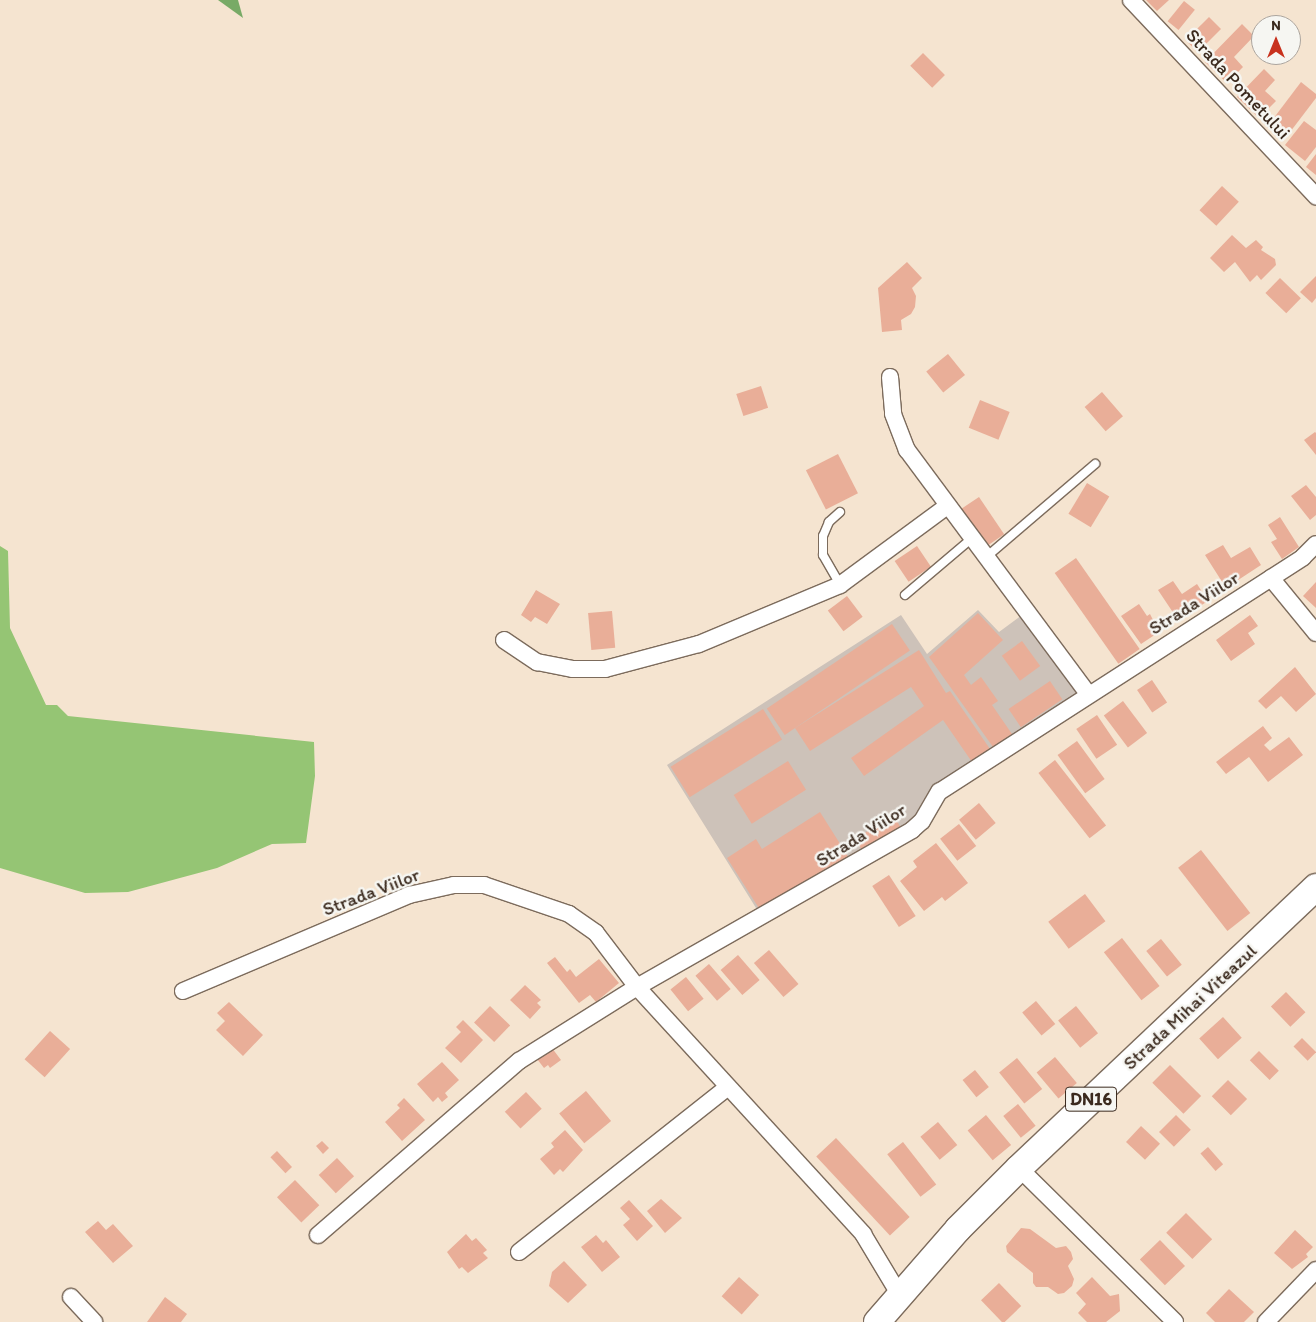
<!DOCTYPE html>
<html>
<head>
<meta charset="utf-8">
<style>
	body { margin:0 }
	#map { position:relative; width:1316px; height:1322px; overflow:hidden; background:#f5e4d0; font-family:Itim,sans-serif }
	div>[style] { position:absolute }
	.industrial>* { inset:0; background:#cdc2b9 }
	.green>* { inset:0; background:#95c574 }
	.forest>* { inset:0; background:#78aa66 }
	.building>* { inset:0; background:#e9ae98; transform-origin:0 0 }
	.roads { filter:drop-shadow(1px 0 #7c6b5c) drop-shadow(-1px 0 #7c6b5c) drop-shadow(0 1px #7c6b5c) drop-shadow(0 -1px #7c6b5c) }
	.service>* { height:8px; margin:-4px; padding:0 4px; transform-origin:4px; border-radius:4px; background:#fff }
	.minor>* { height:16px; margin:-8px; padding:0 8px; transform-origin:8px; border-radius:8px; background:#fff }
	.trunk>* { height:26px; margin:-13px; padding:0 13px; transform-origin:13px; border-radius:13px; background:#fff }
	span { translate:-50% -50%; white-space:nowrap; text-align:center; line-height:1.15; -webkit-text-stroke:5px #f6f6f2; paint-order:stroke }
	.shield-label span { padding:1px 4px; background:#f6f6f2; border:1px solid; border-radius:4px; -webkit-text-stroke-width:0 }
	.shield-label { font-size:18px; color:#3b2a1e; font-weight:700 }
	.street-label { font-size:19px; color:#3b2a1e }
	.north { position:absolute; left:1251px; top:15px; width:50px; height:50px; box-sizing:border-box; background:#f6f6f2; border:1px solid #aba49d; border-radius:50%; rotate:0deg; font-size:14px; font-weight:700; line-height:20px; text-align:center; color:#3b2a1e }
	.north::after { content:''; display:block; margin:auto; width:18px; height:22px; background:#c8321e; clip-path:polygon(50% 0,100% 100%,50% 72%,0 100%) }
</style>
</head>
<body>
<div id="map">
	<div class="industrial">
		<div style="clip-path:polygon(978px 610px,999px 632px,1022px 615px,1078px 692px,927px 794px,909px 826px,761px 916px,667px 765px,901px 615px,927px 654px)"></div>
	</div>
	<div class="green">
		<div style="clip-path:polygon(0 546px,8px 551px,10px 628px,46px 705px,57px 705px,68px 716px,314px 742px,315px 776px,306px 843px,272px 844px,217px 868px,128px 892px,85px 893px,0 868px)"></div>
	</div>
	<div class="forest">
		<div style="clip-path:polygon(218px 0,238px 0,243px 18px)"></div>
	</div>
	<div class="building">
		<div style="clip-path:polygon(1146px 0,1169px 0,1157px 11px)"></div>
		<div style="left:1184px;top:1px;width:14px;height:26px;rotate:39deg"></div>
		<div style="left:1209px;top:17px;width:17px;height:33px;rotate:45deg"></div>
		<div style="clip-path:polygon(1242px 24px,1254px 36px,1234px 57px,1243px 67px,1227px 83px,1205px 62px)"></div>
		<div style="left:923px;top:53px;width:31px;height:18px;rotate:45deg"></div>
		<div style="clip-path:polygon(1264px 69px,1275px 80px,1265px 91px,1276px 101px,1259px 118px,1237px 97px)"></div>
		<div style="clip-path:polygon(1301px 82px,1316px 94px,1316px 98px,1284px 140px,1267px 127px)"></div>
		<div style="clip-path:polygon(1304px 121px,1316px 130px,1316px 147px,1305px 161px,1285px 145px)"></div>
		<div style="clip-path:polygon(1316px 154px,1316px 175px,1306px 167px)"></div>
		<div style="left:1222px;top:186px;width:23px;height:33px;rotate:43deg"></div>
		<div style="clip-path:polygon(1232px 235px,1246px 248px,1256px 240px,1263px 247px,1261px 250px,1275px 259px,1276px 265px,1261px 280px,1257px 275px,1250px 282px,1235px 262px,1224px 272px,1210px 258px)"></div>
		<div style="clip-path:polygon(907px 262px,922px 278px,912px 288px,916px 296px,915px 307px,911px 314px,901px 320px,902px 330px,882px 332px,878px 288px)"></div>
		<div style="clip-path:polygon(1316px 276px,1316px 298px,1312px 303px,1300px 292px)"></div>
		<div style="left:1280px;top:278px;width:29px;height:21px;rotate:44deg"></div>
		<div style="left:948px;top:354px;width:27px;height:28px;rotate:51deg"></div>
		<div style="left:761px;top:386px;width:23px;height:26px;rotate:72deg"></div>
		<div style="left:1102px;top:392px;width:32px;height:23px;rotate:49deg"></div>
		<div style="left:980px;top:400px;width:32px;height:30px;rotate:22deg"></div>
		<div style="clip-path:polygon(1315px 432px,1316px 433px,1316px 455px,1304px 440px)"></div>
		<div style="left:838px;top:454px;width:44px;height:36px;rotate:63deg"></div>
		<div style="left:1087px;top:483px;width:26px;height:36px;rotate:31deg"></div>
		<div style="clip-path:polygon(1306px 485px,1316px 497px,1316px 515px,1310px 520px,1291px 496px)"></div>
		<div style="left:979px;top:497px;width:45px;height:23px;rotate:56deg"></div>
		<div style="clip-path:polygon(1280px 517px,1299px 547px,1282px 559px,1271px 542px,1277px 539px,1268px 525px)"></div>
		<div style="clip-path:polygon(1223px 545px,1231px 558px,1250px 547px,1261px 565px,1226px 588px,1205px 555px)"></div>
		<div style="left:917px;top:546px;width:25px;height:27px;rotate:56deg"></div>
		<div style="left:1076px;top:558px;width:111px;height:26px;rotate:55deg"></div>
		<div style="clip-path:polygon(1173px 581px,1182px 594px,1197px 584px,1208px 601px,1178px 620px,1158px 590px)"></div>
		<div style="clip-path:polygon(1316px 582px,1316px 608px,1303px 596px)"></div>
		<div style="clip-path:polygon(536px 590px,560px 604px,547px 624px,535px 617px,531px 622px,521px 615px)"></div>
		<div style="left:847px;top:596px;width:26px;height:24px;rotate:53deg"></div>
		<div style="clip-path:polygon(1139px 604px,1147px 616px,1150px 614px,1159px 632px,1141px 644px,1121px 616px)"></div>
		<div style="left:612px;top:611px;width:37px;height:24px;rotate:85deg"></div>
		<div style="clip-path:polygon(978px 613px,1003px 640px,964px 675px,971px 685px,981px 677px,998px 701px,992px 705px,1012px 734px,993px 747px,929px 657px)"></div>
		<div style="clip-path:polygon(1250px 615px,1258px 626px,1248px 633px,1255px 644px,1231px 661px,1216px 640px)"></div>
		<div style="left:892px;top:624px;width:32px;height:151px;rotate:56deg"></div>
		<div style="left:1022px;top:641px;width:31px;height:25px;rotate:54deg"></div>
		<div style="clip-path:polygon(919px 650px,946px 693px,950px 691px,990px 749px,972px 762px,943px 720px,864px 776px,851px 758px,924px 706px,911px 687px,810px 751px,795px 728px)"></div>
		<div style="clip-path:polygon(1295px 667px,1316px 694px,1296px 712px,1281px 696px,1266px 709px,1258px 701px)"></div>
		<div style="left:1152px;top:680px;width:27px;height:18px;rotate:56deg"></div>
		<div style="left:1050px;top:681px;width:22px;height:50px;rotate:56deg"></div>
		<div style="left:1123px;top:701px;width:40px;height:24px;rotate:53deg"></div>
		<div style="left:763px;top:709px;width:36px;height:109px;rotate:58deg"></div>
		<div style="left:1097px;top:715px;width:36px;height:25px;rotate:56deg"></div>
		<div style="clip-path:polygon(1263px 726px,1272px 738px,1264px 745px,1270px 751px,1289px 737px,1303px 755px,1268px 782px,1249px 757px,1226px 774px,1216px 762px)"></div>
		<div style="left:1077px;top:741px;width:47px;height:24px;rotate:54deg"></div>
		<div style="left:1055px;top:760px;width:83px;height:21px;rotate:52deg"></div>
		<div style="left:788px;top:761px;width:34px;height:64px;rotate:58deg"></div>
		<div style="left:979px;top:803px;width:26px;height:26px;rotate:50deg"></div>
		<div style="clip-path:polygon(820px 812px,849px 858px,762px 913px,727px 858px,756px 839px,762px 849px)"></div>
		<div style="left:894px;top:816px;width:14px;height:45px;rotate:60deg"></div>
		<div style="left:959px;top:824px;width:28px;height:24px;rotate:52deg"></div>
		<div style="clip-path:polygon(936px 843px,968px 883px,945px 901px,942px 897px,924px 911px,900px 881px,917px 867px,913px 861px)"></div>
		<div style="left:1201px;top:850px;width:80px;height:29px;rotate:52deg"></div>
		<div style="left:889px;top:875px;width:49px;height:20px;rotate:57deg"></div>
		<div style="left:1085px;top:894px;width:34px;height:46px;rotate:53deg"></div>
		<div style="left:1122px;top:938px;width:61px;height:23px;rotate:52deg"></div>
		<div style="left:1161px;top:939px;width:33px;height:19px;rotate:51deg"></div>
		<div style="left:769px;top:950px;width:45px;height:20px;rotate:49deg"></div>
		<div style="left:738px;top:955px;width:33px;height:23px;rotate:49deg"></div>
		<div style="clip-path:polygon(555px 957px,567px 972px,570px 969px,576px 977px,599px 959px,619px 983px,596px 1002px,590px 995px,579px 1003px,547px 963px)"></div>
		<div style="left:709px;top:964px;width:33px;height:18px;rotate:49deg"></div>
		<div style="left:686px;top:977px;width:28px;height:20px;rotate:51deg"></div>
		<div style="clip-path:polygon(525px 985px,541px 1000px,537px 1003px,541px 1007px,530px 1019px,510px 1000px)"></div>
		<div style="left:1286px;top:992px;width:28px;height:21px;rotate:46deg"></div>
		<div style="left:1036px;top:1001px;width:30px;height:18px;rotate:50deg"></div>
		<div style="clip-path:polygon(229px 1002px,263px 1035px,243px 1056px,216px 1030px,225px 1021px,217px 1013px)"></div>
		<div style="left:490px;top:1006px;width:28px;height:23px;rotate:44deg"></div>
		<div style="left:1076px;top:1006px;width:35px;height:23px;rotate:51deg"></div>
		<div style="left:1223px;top:1017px;width:28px;height:32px;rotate:48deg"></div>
		<div style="clip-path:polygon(463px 1020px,483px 1040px,461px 1063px,445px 1048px,461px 1032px,456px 1027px)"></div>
		<div style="left:50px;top:1031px;width:27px;height:38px;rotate:42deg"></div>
		<div style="left:1302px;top:1038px;width:20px;height:12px;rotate:45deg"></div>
		<div style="clip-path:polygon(552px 1048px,561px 1060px,550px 1068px,548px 1065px,544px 1068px,537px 1059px)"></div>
		<div style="left:1259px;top:1051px;width:28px;height:13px;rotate:45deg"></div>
		<div style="left:1055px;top:1057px;width:34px;height:24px;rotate:50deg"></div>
		<div style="left:1017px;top:1058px;width:40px;height:23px;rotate:51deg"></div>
		<div style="clip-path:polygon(442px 1062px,459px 1080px,445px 1093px,448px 1097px,442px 1102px,438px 1097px,433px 1102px,417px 1084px)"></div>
		<div style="left:1170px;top:1065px;width:44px;height:25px;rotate:45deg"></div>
		<div style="left:975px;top:1070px;width:22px;height:16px;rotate:51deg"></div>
		<div style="left:1228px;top:1080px;width:27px;height:23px;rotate:45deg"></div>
		<div style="left:586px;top:1091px;width:39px;height:35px;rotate:50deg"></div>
		<div style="left:526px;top:1092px;width:23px;height:29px;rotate:47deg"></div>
		<div style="clip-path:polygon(404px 1098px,425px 1120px,402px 1141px,385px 1122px,400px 1108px,397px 1105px)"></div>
		<div style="left:1018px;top:1104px;width:28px;height:19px;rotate:51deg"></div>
		<div style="left:986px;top:1115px;width:39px;height:24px;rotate:50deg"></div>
		<div style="left:1176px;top:1115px;width:21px;height:24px;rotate:45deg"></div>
		<div style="left:938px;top:1122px;width:30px;height:23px;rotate:50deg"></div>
		<div style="left:1141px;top:1126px;width:26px;height:22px;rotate:43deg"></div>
		<div style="clip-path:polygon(565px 1130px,583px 1150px,563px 1172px,560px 1169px,554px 1175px,540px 1159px,554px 1147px,551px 1143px)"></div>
		<div style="left:836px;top:1138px;width:108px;height:27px;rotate:47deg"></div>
		<div style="clip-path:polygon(322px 1141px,329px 1148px,323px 1154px,316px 1146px)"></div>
		<div style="left:903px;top:1142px;width:54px;height:20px;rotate:52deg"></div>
		<div style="left:1208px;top:1147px;width:23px;height:10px;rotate:49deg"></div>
		<div style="left:277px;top:1151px;width:22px;height:9px;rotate:47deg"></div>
		<div style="left:337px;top:1158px;width:25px;height:25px;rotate:47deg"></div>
		<div style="left:295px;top:1180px;width:35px;height:25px;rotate:46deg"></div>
		<div style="clip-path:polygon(661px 1199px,682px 1218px,665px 1233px,647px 1211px)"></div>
		<div style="clip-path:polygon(629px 1200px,653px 1226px,637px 1241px,623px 1225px,630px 1219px,620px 1208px)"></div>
		<div style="left:1186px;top:1213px;width:37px;height:28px;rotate:45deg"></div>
		<div style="clip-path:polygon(98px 1221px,106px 1230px,113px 1224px,133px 1246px,113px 1263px,85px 1232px)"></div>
		<div style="clip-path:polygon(1021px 1228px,1030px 1229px,1056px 1248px,1066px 1246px,1071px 1252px,1073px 1259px,1068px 1266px,1074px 1279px,1072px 1286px,1064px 1293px,1058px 1294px,1048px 1287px,1036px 1287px,1033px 1283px,1033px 1273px,1007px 1252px,1006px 1246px)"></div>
		<div style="clip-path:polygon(1295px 1230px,1313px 1247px,1306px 1254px,1308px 1257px,1292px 1269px,1274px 1253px)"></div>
		<div style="clip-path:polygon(466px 1234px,472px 1241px,476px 1238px,487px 1250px,483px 1253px,488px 1258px,468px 1273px,462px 1267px,459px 1269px,447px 1252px)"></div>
		<div style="clip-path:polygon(596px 1235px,603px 1243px,606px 1240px,620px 1257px,602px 1272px,581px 1247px)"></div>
		<div style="left:1160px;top:1240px;width:36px;height:28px;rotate:46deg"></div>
		<div style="clip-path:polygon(564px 1261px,587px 1285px,568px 1303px,549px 1286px,552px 1272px)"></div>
		<div style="left:739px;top:1277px;width:27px;height:26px;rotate:42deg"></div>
		<div style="clip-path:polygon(1092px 1277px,1110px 1296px,1119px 1294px,1120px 1311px,1106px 1322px,1087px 1322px,1078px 1313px,1086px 1304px,1076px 1293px)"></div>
		<div style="left:999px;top:1283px;width:32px;height:25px;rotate:46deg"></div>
		<div style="clip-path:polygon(1229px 1289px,1254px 1312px,1244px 1322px,1215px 1322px,1206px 1313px)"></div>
		<div style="clip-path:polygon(165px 1297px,187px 1314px,181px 1322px,147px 1322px)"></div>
	</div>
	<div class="roads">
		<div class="service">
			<div style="left:840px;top:512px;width:15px;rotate:138deg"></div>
			<div style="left:829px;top:522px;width:15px;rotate:113deg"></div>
			<div style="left:823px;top:536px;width:19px;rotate:90deg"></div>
			<div style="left:823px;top:555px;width:34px;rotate:60deg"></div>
			<div style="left:985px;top:558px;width:145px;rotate:-40.5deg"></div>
			<div style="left:905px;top:595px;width:87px;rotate:-40.3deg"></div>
		</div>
		<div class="minor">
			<div style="left:1131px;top:0;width:270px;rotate:46.7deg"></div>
			<div style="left:890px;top:377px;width:37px;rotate:85deg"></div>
			<div style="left:893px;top:414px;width:39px;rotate:69deg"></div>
			<div style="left:907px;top:450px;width:304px;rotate:53.4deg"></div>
			<div style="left:1271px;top:578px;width:71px;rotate:50.7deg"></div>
			<div style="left:504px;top:640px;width:40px;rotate:34deg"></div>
			<div style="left:537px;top:662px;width:37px;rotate:11deg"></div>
			<div style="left:573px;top:669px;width:32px"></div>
			<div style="left:605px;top:669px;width:97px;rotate:-14.9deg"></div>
			<div style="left:699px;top:644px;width:153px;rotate:-22.7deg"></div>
			<div style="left:840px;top:585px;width:133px;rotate:-36.4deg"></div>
			<div style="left:183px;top:991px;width:246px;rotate:-23deg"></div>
			<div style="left:409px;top:895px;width:46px;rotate:-12.5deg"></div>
			<div style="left:454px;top:885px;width:30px"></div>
			<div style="left:484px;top:885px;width:90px;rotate:18.8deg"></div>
			<div style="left:569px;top:914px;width:33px;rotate:35deg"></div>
			<div style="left:596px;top:933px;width:68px;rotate:52.8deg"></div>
			<div style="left:637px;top:987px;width:335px;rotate:47.5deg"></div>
			<div style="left:863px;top:1234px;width:70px;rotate:59deg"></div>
			<div style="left:1019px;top:1168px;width:219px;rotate:44.6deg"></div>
			<div style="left:318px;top:1235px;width:266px;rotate:-40.9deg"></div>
			<div style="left:519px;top:1061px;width:139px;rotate:-32.1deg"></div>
			<div style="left:637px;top:987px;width:317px;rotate:-29.7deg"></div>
			<div style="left:912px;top:830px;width:13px;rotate:-42deg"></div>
			<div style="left:922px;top:821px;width:34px;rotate:-60deg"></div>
			<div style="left:939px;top:792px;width:433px;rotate:-32.8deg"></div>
			<div style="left:1303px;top:557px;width:18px;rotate:-45deg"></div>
			<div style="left:519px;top:1252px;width:266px;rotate:-38.3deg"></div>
			<div style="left:71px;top:1297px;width:34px;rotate:47deg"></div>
			<div style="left:1266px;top:1322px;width:72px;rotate:-46.1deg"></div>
		</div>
		<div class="trunk">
			<div style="left:877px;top:1322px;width:123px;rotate:-48.9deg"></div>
			<div style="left:958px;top:1229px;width:86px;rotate:-45deg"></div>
			<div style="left:1019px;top:1168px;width:409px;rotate:-43.4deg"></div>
		</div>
	</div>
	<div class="shield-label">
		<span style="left:1091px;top:1099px">DN16</span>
	</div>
	<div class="street-label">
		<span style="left:1238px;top:84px;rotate:47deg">Strada Pometului</span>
		<span style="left:1194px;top:603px;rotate:-32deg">Strada Viilor</span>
		<span style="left:861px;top:835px;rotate:-32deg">Strada Viilor</span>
		<span style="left:371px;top:892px;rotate:-21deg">Strada Viilor</span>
		<span style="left:1190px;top:1007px;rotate:-43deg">Strada Mihai Viteazul</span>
	</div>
	<div class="north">N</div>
</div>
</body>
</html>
